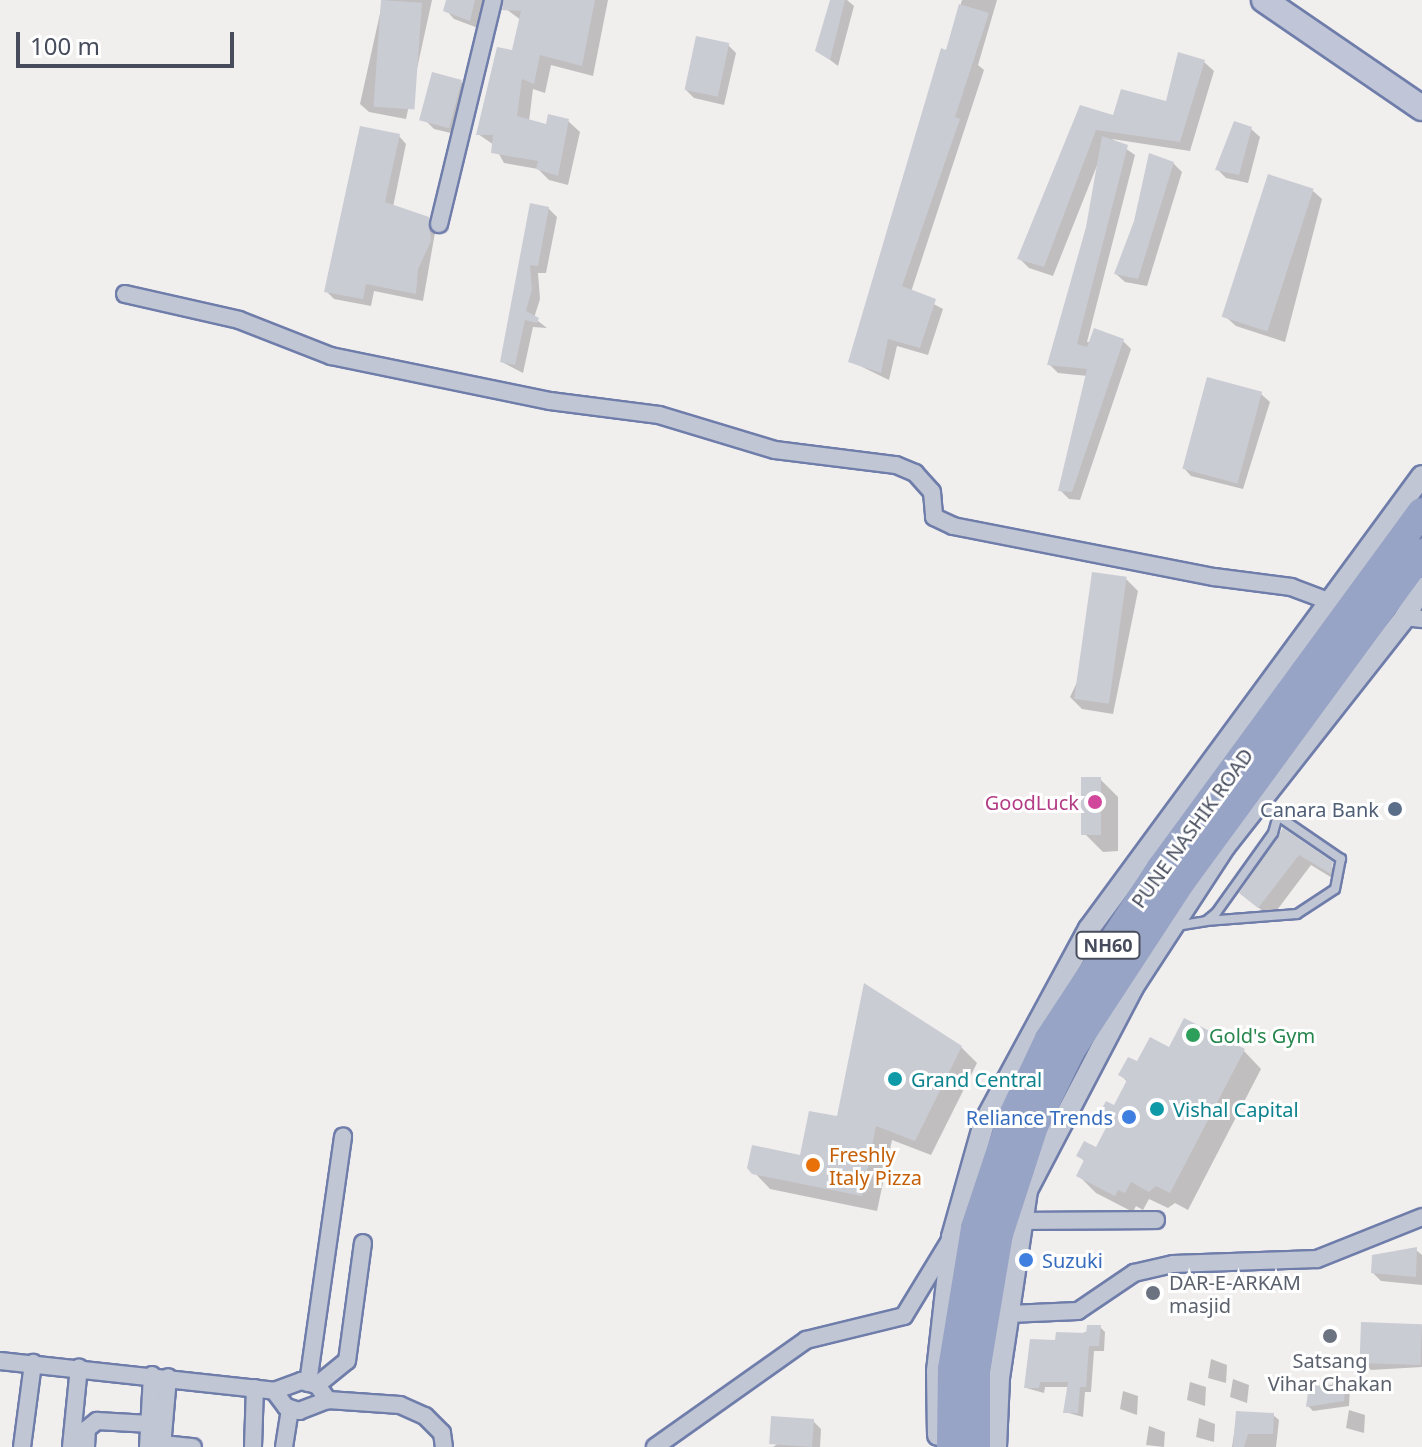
<!DOCTYPE html>
<html>
<head>
<meta charset="utf-8">
<style>
	body { margin:0 }
	#map { position:relative; width:1422px; height:1447px; overflow:hidden; background:#f1eeee; font-family:"Noto Sans",sans-serif }
	div>[style] { position:absolute }
	.shadow>* { inset:0; background:#0003 }
	.building>* { inset:0; background:#caccd4; transform-origin:0 0 }
	.roads { filter:drop-shadow(2px 0 #6f7daa) drop-shadow(-2px 0 #6f7daa) drop-shadow(0 2px #6f7daa) drop-shadow(0 -2px #6f7daa) }
	.service>* { height:8px; margin:-4px; padding:0 4px; transform-origin:4px; border-radius:4px; background:#c1c6d4 }
	.minor>* { height:16px; margin:-8px; padding:0 8px; transform-origin:8px; border-radius:8px; background:#c1c6d4 }
	.tertiary>* { height:20px; margin:-10px; padding:0 10px; transform-origin:10px; border-radius:10px; background:#c1c6d4 }
	.secondary>* { height:24px; margin:-12px; padding:0 12px; transform-origin:12px; border-radius:12px; background:#c0c6d8 }
	.trunk>* { height:28px; margin:-14px; padding:0 14px; transform-origin:14px; border-radius:14px; background:#98a4c6 }
	.dots>* { width:22px; height:22px; translate:-50% -50%; box-sizing:border-box; border:4px solid #fff; border-radius:50% }
	span { translate:-50% -50%; white-space:nowrap; text-align:center; line-height:1.15; -webkit-text-stroke:6px #fff; paint-order:stroke }
	.shield-label span { padding:2px 6px; background:#fff; border:2px solid; border-radius:6px; -webkit-text-stroke-width:0 }
	.shield-label { font-size:18px; color:#464c5c; font-weight:700 }
	.hotel-label { font-size:20px; color:#b23c85 }
	.right { translate:-100% -50%; text-align:right }
	.service-label { font-size:20px; color:#4e5e75 }
	.street-label { font-size:20px; color:#464c5c }
	.leisure-label { font-size:20px; color:#27864d }
	.left { translate:0 -50%; text-align:left }
	.culture-label { font-size:20px; color:#0d838f }
	.shop-label { font-size:20px; color:#366cbe }
	.food-label { font-size:20px; color:#c56008 }
	.worship-label { font-size:20px; color:#5b616d }
	.scale { position:absolute; left:16px; top:32px; width:218px; height:36px; box-sizing:border-box; border:4px solid #464c5c; border-top:0; padding-left:10px; font-size:24px; line-height:28px; white-space:nowrap; color:#464c5c; -webkit-text-stroke:6px #fff; paint-order:stroke }
</style>
</head>
<body>
<div id="map">
	<div class="shadow">
		<div style="clip-path:polygon(383px 0,432px 0,406px 119px,369px 112px,360px 104px)"></div>
		<div style="clip-path:polygon(448px 0,485px 0,478px 28px,454px 19px,446px 10px)"></div>
		<div style="clip-path:polygon(508px 0,608px 0,593px 76px,551px 65px,545px 93px,533px 89px,529px 121px,548px 126px,568px 121px,580px 132px,568px 185px,549px 180px,538px 169px,504px 163px,494px 145px,478px 134px,513px 52px,521px 20px,506px 9px)"></div>
		<div style="clip-path:polygon(832px 0,847px 0,854px 6px,838px 66px,817px 50px)"></div>
		<div style="clip-path:polygon(962px 0,997px 0,978px 65px,984px 70px,911px 292px,943px 309px,928px 355px,897px 346px,889px 380px,850px 361px)"></div>
		<div style="clip-path:polygon(728px 45px,736px 53px,724px 105px,694px 98px,686px 90px)"></div>
		<div style="clip-path:polygon(1204px 62px,1214px 71px,1190px 151px,1112px 139px,1135px 155px,1087px 342px,1123px 341px,1131px 349px,1080px 500px,1069px 499px,1061px 491px,1088px 376px,1058px 373px,1050px 365px,1088px 227px,1100px 158px,1053px 276px,1029px 268px,1019px 258px,1081px 107px,1114px 118px,1168px 103px)"></div>
		<div style="clip-path:polygon(461px 82px,469px 90px,459px 135px,434px 129px,425px 120px)"></div>
		<div style="clip-path:polygon(1251px 129px,1260px 137px,1248px 183px,1226px 178px,1218px 170px)"></div>
		<div style="clip-path:polygon(399px 136px,406px 144px,393px 207px,436px 227px,423px 301px,374px 291px,371px 306px,334px 299px,326px 291px)"></div>
		<div style="clip-path:polygon(1173px 163px,1182px 172px,1147px 286px,1125px 282px,1116px 274px)"></div>
		<div style="clip-path:polygon(1313px 191px,1322px 199px,1285px 342px,1236px 326px,1227px 318px)"></div>
		<div style="clip-path:polygon(532px 205px,548px 208px,557px 217px,546px 273px,538px 273px,540px 299px,534px 318px,547px 328px,533px 327px,523px 373px,502px 362px)"></div>
		<div style="clip-path:polygon(1261px 394px,1270px 402px,1243px 489px,1191px 476px,1183px 467px)"></div>
		<div style="clip-path:polygon(1126px 579px,1138px 591px,1113px 714px,1082px 709px,1070px 697px)"></div>
		<div style="clip-path:polygon(1100px 779px,1118px 797px,1118px 851px,1103px 852px,1085px 834px)"></div>
		<div style="clip-path:polygon(1283px 830px,1344px 876px,1342px 884px,1311px 865px,1271px 918px,1241px 893px)"></div>
		<div style="clip-path:polygon(961px 1047px,977px 1063px,931px 1155px,892px 1140px,877px 1211px,770px 1189px,754px 1172px,801px 1157px,838px 1119px)"></div>
		<div style="clip-path:polygon(1169px 1050px,1244px 1051px,1261px 1069px,1188px 1210px,1175px 1203px,1168px 1208px,1149px 1199px,1143px 1210px,1136px 1206px,1133px 1212px,1096px 1193px,1078px 1175px,1085px 1162px,1079px 1156px,1097px 1150px,1111px 1123px,1101px 1113px,1115px 1108px,1128px 1083px,1121px 1075px)"></div>
		<div style="clip-path:polygon(1416px 1250px,1422px 1255px,1422px 1285px,1381px 1281px,1373px 1273px)"></div>
		<div style="clip-path:polygon(1100px 1327px,1105px 1332px,1104px 1351px,1094px 1351px,1091px 1392px,1085px 1392px,1083px 1417px,1065px 1412px,1069px 1387px,1045px 1387px,1044px 1393px,1026px 1388px,1057px 1342px)"></div>
		<div style="clip-path:polygon(1422px 1327px,1422px 1367px,1371px 1370px,1363px 1362px)"></div>
		<div style="clip-path:polygon(1211px 1359px,1227px 1365px,1226px 1383px,1208px 1378px)"></div>
		<div style="clip-path:polygon(1233px 1379px,1249px 1385px,1247px 1403px,1230px 1397px)"></div>
		<div style="clip-path:polygon(1190px 1382px,1206px 1387px,1205px 1406px,1187px 1400px)"></div>
		<div style="clip-path:polygon(1345px 1383px,1350px 1388px,1349px 1406px,1313px 1411px,1308px 1406px,1311px 1387px)"></div>
		<div style="clip-path:polygon(1123px 1391px,1138px 1396px,1137px 1415px,1120px 1409px)"></div>
		<div style="clip-path:polygon(1349px 1410px,1365px 1415px,1364px 1433px,1346px 1428px)"></div>
		<div style="clip-path:polygon(1237px 1414px,1273px 1415px,1279px 1420px,1276px 1447px,1232px 1447px)"></div>
		<div style="clip-path:polygon(1199px 1418px,1215px 1424px,1214px 1442px,1196px 1437px)"></div>
		<div style="clip-path:polygon(813px 1421px,821px 1429px,820px 1447px,773px 1447px)"></div>
		<div style="clip-path:polygon(1149px 1426px,1165px 1432px,1164px 1447px,1146px 1445px)"></div>
	</div>
	<div class="building">
		<div style="left:381px;top:0;width:41px;height:107px;rotate:4deg"></div>
		<div style="clip-path:polygon(446px 0,475px 0,470px 21px,443px 11px)"></div>
		<div style="clip-path:polygon(504px 0,595px 0,582px 66px,540px 55px,534px 84px,522px 79px,517px 116px,546px 124px,548px 114px,569px 119px,558px 176px,536px 169px,538px 161px,491px 153px,493px 135px,476px 135px,497px 47px,512px 50px,521px 11px,502px 10px)"></div>
		<div style="clip-path:polygon(830px 0,845px 0,830px 60px,815px 51px)"></div>
		<div style="clip-path:polygon(959px 4px,989px 13px,955px 117px,960px 119px,902px 286px,936px 299px,920px 348px,888px 339px,881px 373px,848px 362px,941px 48px,946px 50px)"></div>
		<div style="left:696px;top:36px;width:34px;height:55px;rotate:12deg"></div>
		<div style="clip-path:polygon(1178px 52px,1205px 60px,1180px 142px,1096px 130px,1044px 267px,1017px 259px,1080px 105px,1113px 115px,1121px 89px,1166px 101px)"></div>
		<div style="left:432px;top:72px;width:31px;height:50px;rotate:15deg"></div>
		<div style="clip-path:polygon(1234px 121px,1252px 127px,1239px 175px,1215px 170px)"></div>
		<div style="clip-path:polygon(360px 126px,400px 134px,385px 202px,429px 217px,431px 241px,418px 269px,416px 294px,366px 284px,363px 299px,324px 292px)"></div>
		<div style="clip-path:polygon(1102px 136px,1128px 145px,1077px 344px,1087px 347px,1094px 328px,1124px 339px,1072px 492px,1058px 491px,1087px 369px,1047px 365px,1086px 227px)"></div>
		<div style="clip-path:polygon(1149px 153px,1174px 162px,1138px 279px,1114px 274px,1134px 221px)"></div>
		<div style="left:1268px;top:174px;width:48px;height:150px;rotate:18deg"></div>
		<div style="clip-path:polygon(530px 203px,549px 207px,538px 266px,530px 265px,532px 289px,526px 311px,539px 318px,537px 323px,525px 320px,515px 365px,500px 362px)"></div>
		<div style="left:1207px;top:377px;width:57px;height:95px;rotate:15deg"></div>
		<div style="left:1092px;top:572px;width:35px;height:128px;rotate:8deg"></div>
		<div style="left:1081px;top:777px;width:20px;height:58px"></div>
		<div style="clip-path:polygon(1283px 828px,1333px 862px,1331px 874px,1299px 855px,1258px 908px,1239px 893px)"></div>
		<div style="clip-path:polygon(864px 983px,962px 1046px,915px 1141px,876px 1126px,862px 1196px,752px 1174px,747px 1168px,752px 1145px,800px 1155px,809px 1111px,837px 1116px)"></div>
		<div style="clip-path:polygon(1184px 1018px,1245px 1049px,1170px 1193px,1156px 1186px,1149px 1192px,1131px 1182px,1125px 1193px,1118px 1190px,1115px 1196px,1076px 1176px,1084px 1160px,1076px 1156px,1084px 1141px,1096px 1147px,1110px 1120px,1099px 1114px,1106px 1101px,1114px 1105px,1127px 1080px,1118px 1075px,1128px 1057px,1137px 1061px,1150px 1037px,1169px 1047px)"></div>
		<div style="clip-path:polygon(1417px 1247px,1416px 1277px,1371px 1273px,1372px 1255px)"></div>
		<div style="left:1361px;top:1322px;width:61px;height:41px;rotate:2deg"></div>
		<div style="clip-path:polygon(1087px 1325px,1101px 1325px,1099px 1346px,1089px 1346px,1086px 1387px,1080px 1387px,1078px 1413px,1063px 1413px,1068px 1382px,1040px 1382px,1039px 1388px,1024px 1388px,1030px 1339px,1055px 1340px,1056px 1332px,1086px 1333px)"></div>
		<div style="clip-path:polygon(1333px 1380px,1346px 1380px,1344px 1401px,1306px 1407px,1309px 1385px,1332px 1386px)"></div>
		<div style="clip-path:polygon(1236px 1411px,1274px 1413px,1273px 1434px,1248px 1434px,1244px 1447px,1233px 1447px)"></div>
		<div style="left:814px;top:1419px;width:28px;height:43px;rotate:94deg"></div>
	</div>
	<div class="roads">
		<div class="service">
			<div style="left:1206px;top:921px;width:91px;rotate:-4.4deg"></div>
			<div style="left:1297px;top:914px;width:45px;rotate:-33.3deg"></div>
			<div style="left:1335px;top:889px;width:31px;rotate:-79deg"></div>
			<div style="left:1341px;top:859px;width:76px;rotate:-145.7deg"></div>
			<div style="left:1176px;top:926px;width:30px;rotate:-9deg"></div>
			<div style="left:1206px;top:921px;width:13px;rotate:-39deg"></div>
			<div style="left:1216px;top:913px;width:98px;rotate:-54.5deg"></div>
			<div style="left:1273px;top:833px;width:18px;rotate:-74deg"></div>
			<div style="left:1278px;top:816px;width:23px;rotate:-139deg"></div>
		</div>
		<div class="minor">
			<div style="left:439px;top:224px;width:230px;rotate:-76.4deg"></div>
			<div style="left:125px;top:294px;width:117px;rotate:12.8deg"></div>
			<div style="left:239px;top:320px;width:99px;rotate:21.4deg"></div>
			<div style="left:331px;top:356px;width:224px;rotate:11.6deg"></div>
			<div style="left:550px;top:401px;width:110px;rotate:7.3deg"></div>
			<div style="left:659px;top:415px;width:121px;rotate:16.8deg"></div>
			<div style="left:775px;top:450px;width:122px;rotate:7.1deg"></div>
			<div style="left:896px;top:465px;width:21px;rotate:23deg"></div>
			<div style="left:915px;top:473px;width:25px;rotate:48deg"></div>
			<div style="left:932px;top:492px;width:25px;rotate:85deg"></div>
			<div style="left:934px;top:517px;width:21px;rotate:25deg"></div>
			<div style="left:953px;top:526px;width:266px;rotate:11.1deg"></div>
			<div style="left:1214px;top:577px;width:78px;rotate:7.4deg"></div>
			<div style="left:1291px;top:587px;width:43px;rotate:20.6deg"></div>
			<div style="left:1405px;top:617px;width:17px;rotate:7deg"></div>
			<div style="left:1022px;top:1221px;width:134px;rotate:-0.4deg"></div>
			<div style="left:1009px;top:1314px;width:69px;rotate:-2.5deg"></div>
			<div style="left:1078px;top:1311px;width:68px;rotate:-34.2deg"></div>
			<div style="left:1134px;top:1273px;width:40px;rotate:-13deg"></div>
			<div style="left:1173px;top:1264px;width:144px;rotate:-2deg"></div>
			<div style="left:1317px;top:1259px;width:113px;rotate:-21.8deg"></div>
			<div style="left:0;top:1361px;width:276px;rotate:6.2deg"></div>
			<div style="left:274px;top:1391px;width:29px;rotate:-20deg"></div>
			<div style="left:301px;top:1381px;width:16px;rotate:14deg"></div>
			<div style="left:317px;top:1385px;width:19px;rotate:54deg"></div>
			<div style="left:308px;top:1383px;width:249px;rotate:-81.9deg"></div>
			<div style="left:317px;top:1385px;width:38px;rotate:-39deg"></div>
			<div style="left:347px;top:1361px;width:119px;rotate:-82.3deg"></div>
			<div style="left:274px;top:1391px;width:20px;rotate:53deg"></div>
			<div style="left:286px;top:1407px;width:14px;rotate:17deg"></div>
			<div style="left:299px;top:1411px;width:31px;rotate:-21deg"></div>
			<div style="left:328px;top:1400px;width:72px;rotate:4deg"></div>
			<div style="left:400px;top:1405px;width:27px;rotate:24deg"></div>
			<div style="left:425px;top:1416px;width:24px;rotate:45deg"></div>
			<div style="left:442px;top:1433px;width:14px;rotate:82deg"></div>
			<div style="left:163px;top:1444px;width:30px;rotate:6deg"></div>
			<div style="left:22px;top:1447px;width:85px;rotate:-82.5deg"></div>
			<div style="left:71px;top:1447px;width:80px;rotate:-84.3deg"></div>
			<div style="left:86px;top:1447px;width:18px;rotate:-87deg"></div>
			<div style="left:87px;top:1429px;width:13px;rotate:-39deg"></div>
			<div style="left:97px;top:1421px;width:53px;rotate:3.2deg"></div>
			<div style="left:148px;top:1447px;width:72px;rotate:-86.8deg"></div>
			<div style="left:162px;top:1447px;width:70px;rotate:-85.1deg"></div>
			<div style="left:253px;top:1447px;width:59px;rotate:-88.1deg"></div>
			<div style="left:284px;top:1447px;width:39px;rotate:-81deg"></div>
			<div style="left:655px;top:1447px;width:185px;rotate:-35.3deg"></div>
			<div style="left:806px;top:1340px;width:101px;rotate:-13.8deg"></div>
			<div style="left:904px;top:1316px;width:87px;rotate:-58.7deg"></div>
		</div>
		<div class="tertiary">
			<div style="left:938px;top:1435px;width:64px;rotate:-90.9deg"></div>
			<div style="left:937px;top:1371px;width:135px;rotate:-83.6deg"></div>
			<div style="left:952px;top:1237px;width:118px;rotate:-74.3deg"></div>
			<div style="left:984px;top:1123px;width:221px;rotate:-61.6deg"></div>
			<div style="left:1089px;top:929px;width:562px;rotate:-53.68deg"></div>
			<div style="left:996px;top:1447px;width:69px;rotate:-87.5deg"></div>
			<div style="left:999px;top:1378px;width:190px;rotate:-81.5deg"></div>
			<div style="left:1027px;top:1190px;width:229px;rotate:-62.4deg"></div>
			<div style="left:1133px;top:987px;width:168px;rotate:-56.9deg"></div>
			<div style="left:1225px;top:846px;width:291px;rotate:-51.8deg"></div>
			<div style="left:1405px;top:617px;width:34px;rotate:-60deg"></div>
		</div>
		<div class="secondary">
			<div style="left:1264px;top:0;width:191px;rotate:34.4deg"></div>
		</div>
		<div class="trunk">
			<div style="left:951px;top:1447px;width:78px;rotate:-89.3deg"></div>
			<div style="left:952px;top:1369px;width:143px;rotate:-80.7deg"></div>
			<div style="left:975px;top:1228px;width:117px;rotate:-71.6deg"></div>
			<div style="left:1012px;top:1117px;width:86px;rotate:-64.6deg"></div>
			<div style="left:1049px;top:1039px;width:204px;rotate:-56.8deg"></div>
			<div style="left:1161px;top:868px;width:441px;rotate:-53.8deg"></div>
			<div style="left:976px;top:1447px;width:76px;rotate:-90deg"></div>
			<div style="left:976px;top:1371px;width:139px;rotate:-80.5deg"></div>
			<div style="left:999px;top:1234px;width:114px;rotate:-72deg"></div>
			<div style="left:1034px;top:1126px;width:85px;rotate:-64deg"></div>
			<div style="left:1071px;top:1050px;width:201px;rotate:-56.8deg"></div>
			<div style="left:1181px;top:882px;width:408px;rotate:-53.8deg"></div>
		</div>
	</div>
	<div class="dots">
		<div style="left:1095px;top:802px;background:#d1479c"></div>
		<div style="left:1395px;top:809px;background:#5c6f8a"></div>
		<div style="left:1193px;top:1035px;background:#2e9e5b"></div>
		<div style="left:895px;top:1079px;background:#0f9aa8"></div>
		<div style="left:1157px;top:1109px;background:#0f9aa8"></div>
		<div style="left:1129px;top:1117px;background:#3f7fe0"></div>
		<div style="left:813px;top:1165px;background:#e8710a"></div>
		<div style="left:1026px;top:1260px;background:#3f7fe0"></div>
		<div style="left:1153px;top:1293px;background:#6b7280"></div>
		<div style="left:1330px;top:1336px;background:#6b7280"></div>
	</div>
	<div class="shield-label">
		<span style="left:1108px;top:945px">NH60</span>
	</div>
	<div class="hotel-label">
		<span class="right" style="left:1079px;top:802px">GoodLuck</span>
	</div>
	<div class="service-label">
		<span class="right" style="left:1379px;top:809px">Canara Bank</span>
	</div>
	<div class="street-label">
		<span style="left:1192px;top:828px;rotate:-54deg">PUNE NASHIK ROAD</span>
	</div>
	<div class="leisure-label">
		<span class="left" style="left:1209px;top:1035px">Gold's Gym</span>
	</div>
	<div class="culture-label">
		<span class="left" style="left:911px;top:1079px">Grand Central</span>
		<span class="left" style="left:1173px;top:1109px">Vishal Capital</span>
	</div>
	<div class="shop-label">
		<span class="right" style="left:1113px;top:1117px">Reliance Trends</span>
		<span class="left" style="left:1042px;top:1260px">Suzuki</span>
	</div>
	<div class="food-label">
		<span class="left" style="left:829px;top:1166px">Freshly<br>Italy Pizza</span>
	</div>
	<div class="worship-label">
		<span class="left" style="left:1169px;top:1294px">DAR-E-ARKAM<br>masjid</span>
		<span style="left:1330px;top:1372px">Satsang<br>Vihar Chakan</span>
	</div>
	<div class="scale">100 m</div>
</div>
</body>
</html>
